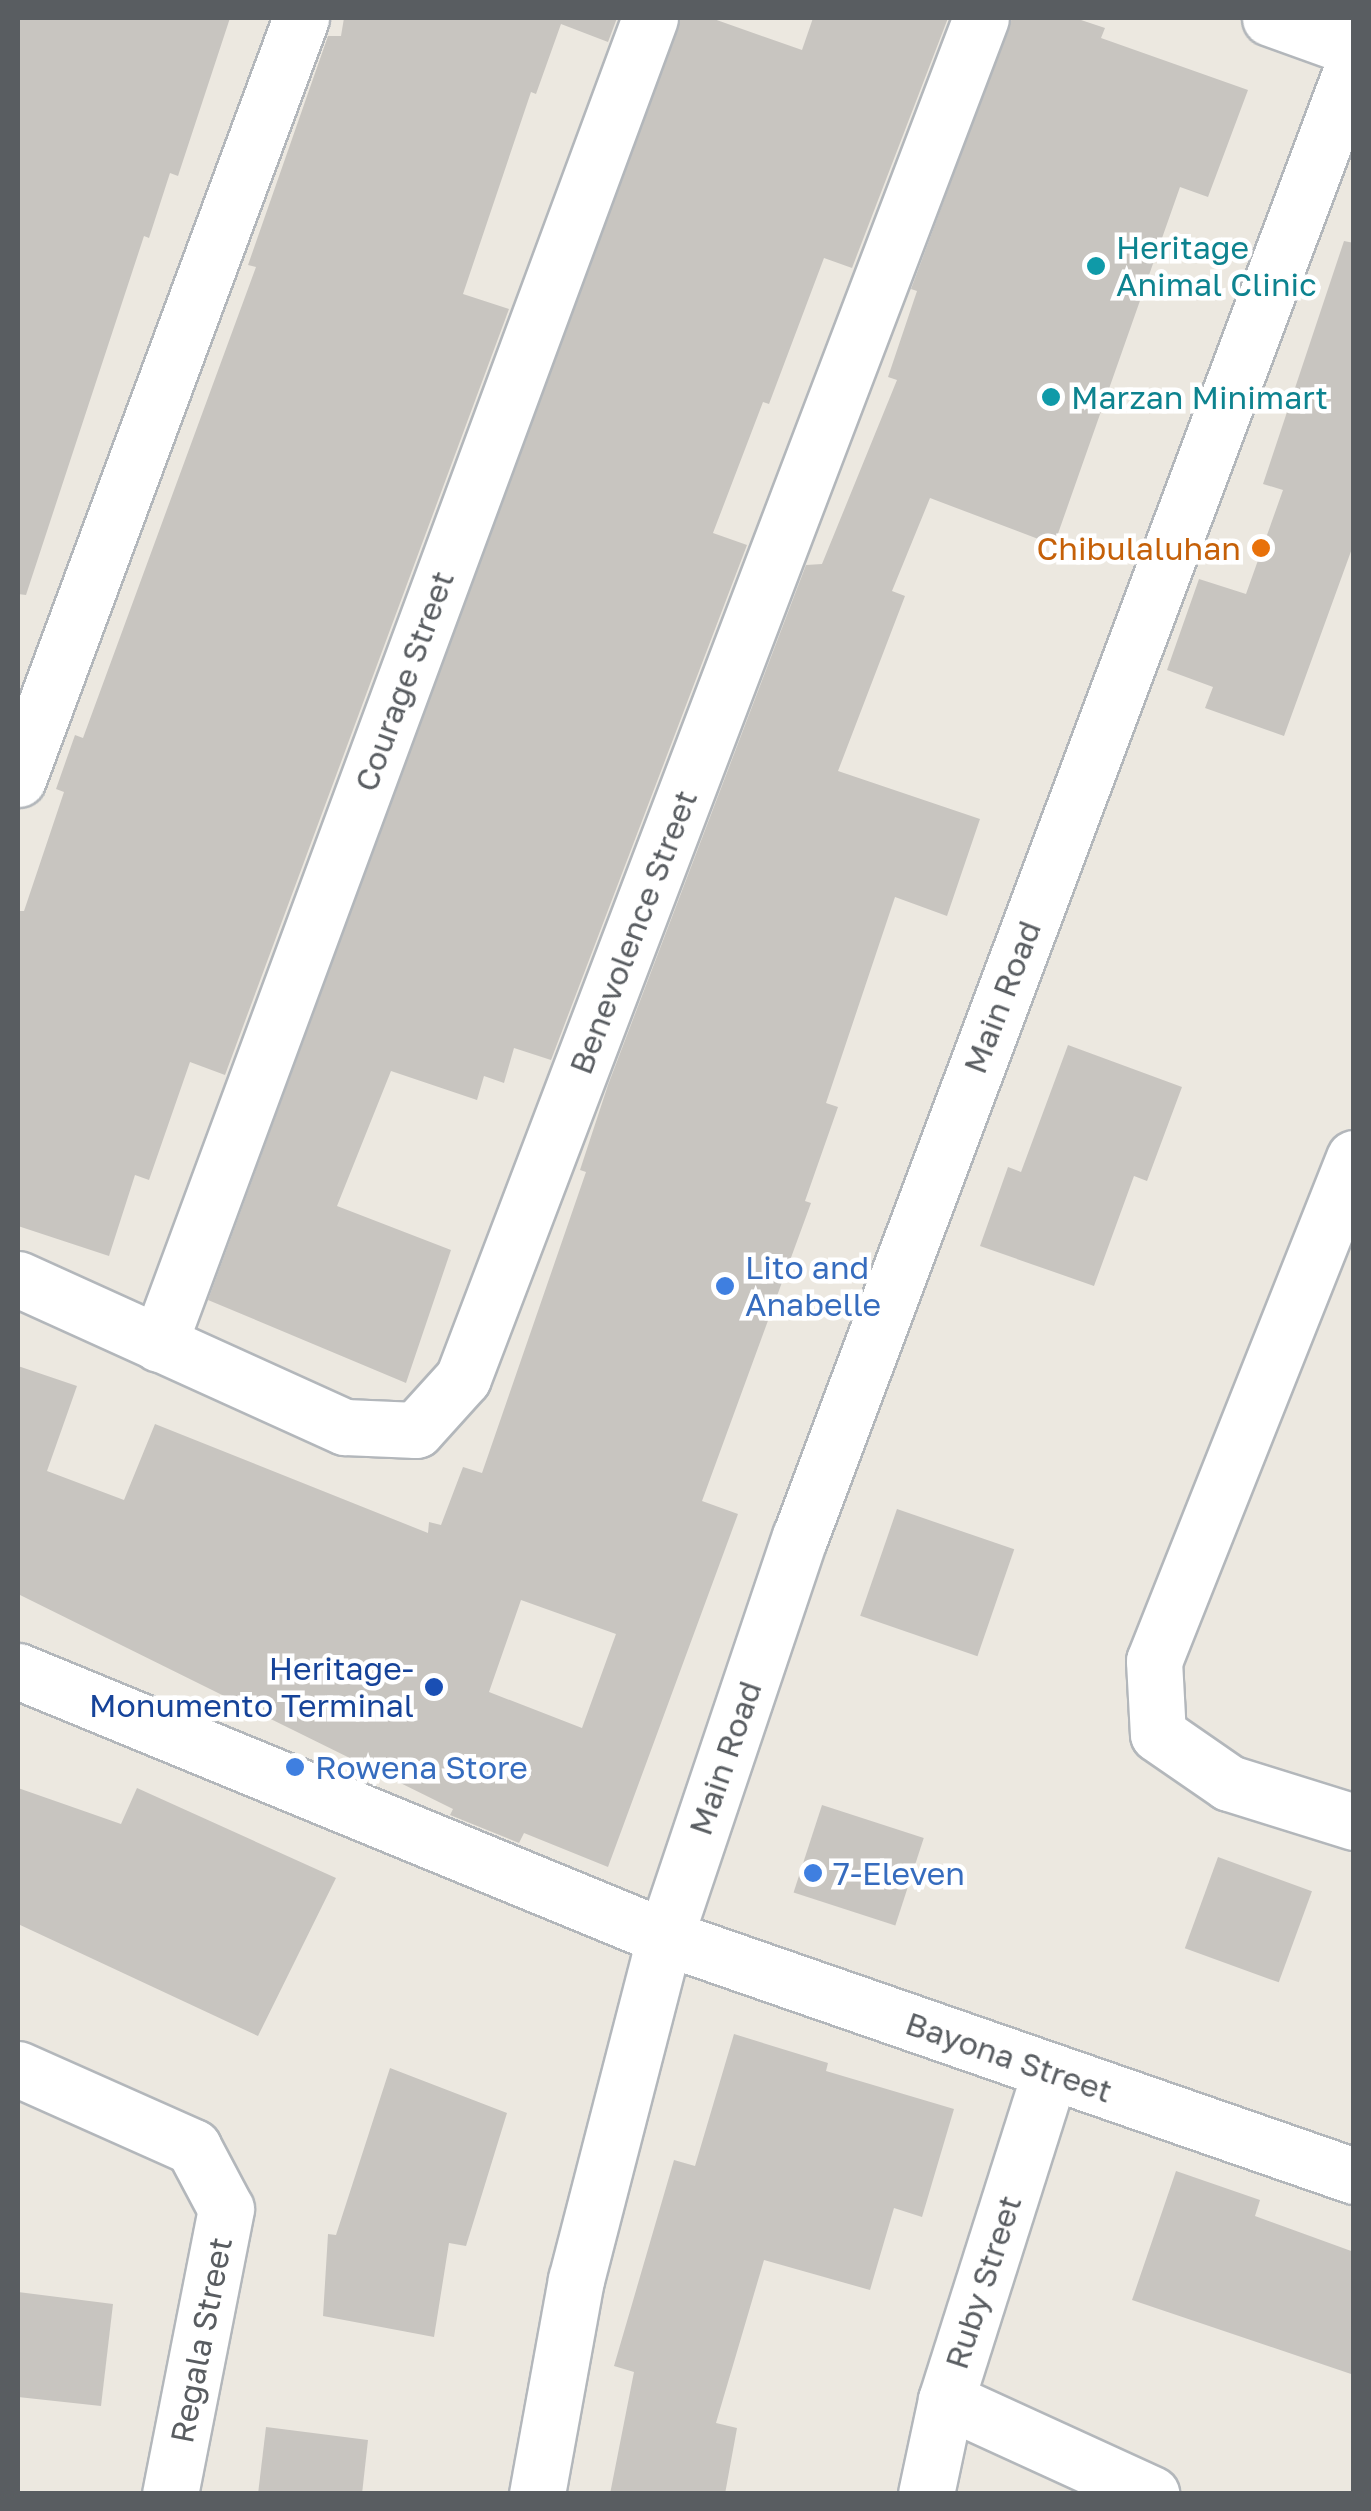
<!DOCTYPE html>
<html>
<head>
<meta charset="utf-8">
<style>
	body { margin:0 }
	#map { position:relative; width:1371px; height:2511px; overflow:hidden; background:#ece8e0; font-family:"Golos Text",sans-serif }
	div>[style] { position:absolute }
	.building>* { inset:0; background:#c8c5c0; transform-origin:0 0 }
	.roads { filter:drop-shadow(2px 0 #b3b7bb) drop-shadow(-2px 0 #b3b7bb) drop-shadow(0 2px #b3b7bb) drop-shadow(0 -2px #b3b7bb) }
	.minor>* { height:55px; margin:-27.5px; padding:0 27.5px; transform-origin:27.5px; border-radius:27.5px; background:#fff }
	.secondary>* { height:55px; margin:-27.5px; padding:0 27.5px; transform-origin:27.5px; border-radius:27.5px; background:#fff }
	.dots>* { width:28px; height:28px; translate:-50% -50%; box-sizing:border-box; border:5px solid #fff; border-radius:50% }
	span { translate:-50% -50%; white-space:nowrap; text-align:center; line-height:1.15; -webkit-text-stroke:9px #fff; paint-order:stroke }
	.culture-label { font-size:32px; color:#0d838f }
	.left { translate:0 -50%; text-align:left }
	.food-label { font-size:32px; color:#c56008 }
	.right { translate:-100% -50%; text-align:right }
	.street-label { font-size:32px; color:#595d61 }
	.shop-label { font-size:32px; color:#366cbe }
	.transit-label { font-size:32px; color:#164399 }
	.frame { position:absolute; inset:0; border:20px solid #595d61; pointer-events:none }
</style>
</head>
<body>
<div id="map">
	<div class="building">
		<div style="clip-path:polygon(18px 18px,230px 18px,178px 176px,170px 173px,149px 238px,144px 236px,26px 595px,18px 594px)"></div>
		<div style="clip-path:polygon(344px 18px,617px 18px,608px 42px,561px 24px,536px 94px,531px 92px,463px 294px,509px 309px,225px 1075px,190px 1062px,149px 1180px,135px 1175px,109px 1256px,18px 1226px,18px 911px,24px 911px,64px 792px,56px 789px,75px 735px,83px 738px,256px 267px,248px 265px,328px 36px,341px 36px)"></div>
		<div style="clip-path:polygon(680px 18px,711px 18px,802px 50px,813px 18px,948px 18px,852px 268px,824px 258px,769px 404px,763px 402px,713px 533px,747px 545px,551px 1060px,514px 1048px,504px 1083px,484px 1076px,477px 1100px,391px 1071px,337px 1206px,451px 1250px,406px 1383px,208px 1300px)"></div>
		<div style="clip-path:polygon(evenodd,1012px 18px,1075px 18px,1105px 28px,1101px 38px,1248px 90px,1208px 197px,1180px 187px,1054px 545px,930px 498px,892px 591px,905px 596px,838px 771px,980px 819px,947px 916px,895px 897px,826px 1103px,838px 1107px,805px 1201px,811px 1203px,702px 1501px,738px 1514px,608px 1867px,524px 1833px,519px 1843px,450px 1815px,453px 1809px,18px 1594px,18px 1366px,77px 1386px,47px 1471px,124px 1500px,155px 1424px,428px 1533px,429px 1522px,441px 1525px,463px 1467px,482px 1473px,586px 1172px,580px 1170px,608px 1085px,806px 565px,822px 564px,897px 380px,888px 377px,917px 291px,911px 289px,1012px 18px,521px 1600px,616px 1634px,582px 1728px,489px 1692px,521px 1600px)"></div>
		<div style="clip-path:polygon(1344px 241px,1354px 243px,1354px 543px,1284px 736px,1205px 708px,1213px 687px,1167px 670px,1199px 579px,1246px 594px,1283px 490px,1263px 484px)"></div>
		<div style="clip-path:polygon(1068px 1045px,1182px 1087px,1147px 1181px,1134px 1176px,1094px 1286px,980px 1246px,1008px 1167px,1021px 1172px)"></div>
		<div style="left:897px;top:1509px;width:124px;height:113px;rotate:19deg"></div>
		<div style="clip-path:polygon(18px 1788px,121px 1824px,137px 1788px,336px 1878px,258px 2036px,18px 1924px)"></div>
		<div style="left:822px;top:1805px;width:107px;height:92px;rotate:18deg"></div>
		<div style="left:1218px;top:1857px;width:100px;height:97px;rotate:20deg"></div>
		<div style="clip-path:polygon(734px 2034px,828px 2063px,826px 2071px,954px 2109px,922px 2217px,894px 2208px,870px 2290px,764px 2260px,716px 2423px,737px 2428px,725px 2494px,610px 2494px,634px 2372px,614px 2366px,674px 2160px,695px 2166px)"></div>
		<div style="clip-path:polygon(390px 2068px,507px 2113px,466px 2246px,449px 2243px,434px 2337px,323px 2316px,328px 2234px,336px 2235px)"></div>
		<div style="clip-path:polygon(1176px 2171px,1260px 2200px,1255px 2216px,1354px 2252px,1354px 2375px,1132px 2300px)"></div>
		<div style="clip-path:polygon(18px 2292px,113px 2304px,101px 2406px,18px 2397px)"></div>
		<div style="clip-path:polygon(266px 2427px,368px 2440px,362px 2494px,258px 2494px)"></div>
	</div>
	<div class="roads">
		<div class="minor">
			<div style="left:1270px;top:18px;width:89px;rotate:19.7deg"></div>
			<div style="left:18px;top:779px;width:812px;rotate:-69.6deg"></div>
			<div style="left:1354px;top:1158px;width:541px;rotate:111.68deg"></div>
			<div style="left:1154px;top:1661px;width:73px;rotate:86.9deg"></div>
			<div style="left:1158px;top:1734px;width:86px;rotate:34.6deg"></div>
			<div style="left:1229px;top:1783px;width:131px;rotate:17.3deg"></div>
			<div style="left:18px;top:1279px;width:359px;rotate:24.4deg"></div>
			<div style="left:345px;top:1427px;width:71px;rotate:2.4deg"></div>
			<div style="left:416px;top:1430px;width:70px;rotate:-47.9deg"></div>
			<div style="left:463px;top:1378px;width:1455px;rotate:-69.15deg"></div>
			<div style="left:159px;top:1344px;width:1414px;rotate:-69.68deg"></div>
			<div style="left:18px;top:1671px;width:700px;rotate:22.35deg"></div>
			<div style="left:665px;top:1937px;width:729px;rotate:19.13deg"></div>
			<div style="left:18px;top:2069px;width:192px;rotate:24deg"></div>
			<div style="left:193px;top:2147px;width:70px;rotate:62deg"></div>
			<div style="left:226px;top:2209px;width:290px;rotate:101.1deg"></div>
			<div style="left:946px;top:2400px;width:226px;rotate:24.6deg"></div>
			<div style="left:926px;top:2494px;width:96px;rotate:-78deg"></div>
			<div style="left:946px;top:2400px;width:344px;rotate:-72.4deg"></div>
		</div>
		<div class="secondary">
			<div style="left:537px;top:2494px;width:218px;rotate:-79.7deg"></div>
			<div style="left:576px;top:2280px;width:354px;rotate:-75.5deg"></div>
			<div style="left:665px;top:1937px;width:422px;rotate:-71.4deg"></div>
			<div style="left:800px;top:1537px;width:1575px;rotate:-69.4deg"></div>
		</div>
	</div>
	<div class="dots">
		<div style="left:1096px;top:266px;background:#0f9aa8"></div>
		<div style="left:1051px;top:397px;background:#0f9aa8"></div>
		<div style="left:1261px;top:548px;background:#e8710a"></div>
		<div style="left:725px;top:1286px;background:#3f7fe0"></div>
		<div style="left:434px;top:1687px;background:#1a4fb4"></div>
		<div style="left:295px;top:1767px;background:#3f7fe0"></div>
		<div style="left:813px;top:1873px;background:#3f7fe0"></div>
	</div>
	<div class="culture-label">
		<span class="left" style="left:1116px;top:266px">Heritage<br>Animal Clinic</span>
		<span class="left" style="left:1071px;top:397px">Marzan Minimart</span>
	</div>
	<div class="food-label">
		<span class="right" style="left:1241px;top:548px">Chibulaluhan</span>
	</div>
	<div class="street-label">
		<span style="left:404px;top:681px;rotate:-70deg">Courage Street</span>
		<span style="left:633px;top:932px;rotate:-69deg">Benevolence Street</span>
		<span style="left:1002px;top:997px;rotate:-69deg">Main Road</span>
		<span style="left:725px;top:1758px;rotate:-71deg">Main Road</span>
		<span style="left:1009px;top:2057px;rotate:19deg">Bayona Street</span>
		<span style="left:983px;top:2282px;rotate:-72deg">Ruby Street</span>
		<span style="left:201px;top:2340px;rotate:-79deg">Regala Street</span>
	</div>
	<div class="shop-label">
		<span class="left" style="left:745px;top:1286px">Lito and<br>Anabelle</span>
		<span class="left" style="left:315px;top:1767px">Rowena Store</span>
		<span class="left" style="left:833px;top:1873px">7-Eleven</span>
	</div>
	<div class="transit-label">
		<span class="right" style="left:414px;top:1687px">Heritage-<br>Monumento Terminal</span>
	</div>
	<div class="frame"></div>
</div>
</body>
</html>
